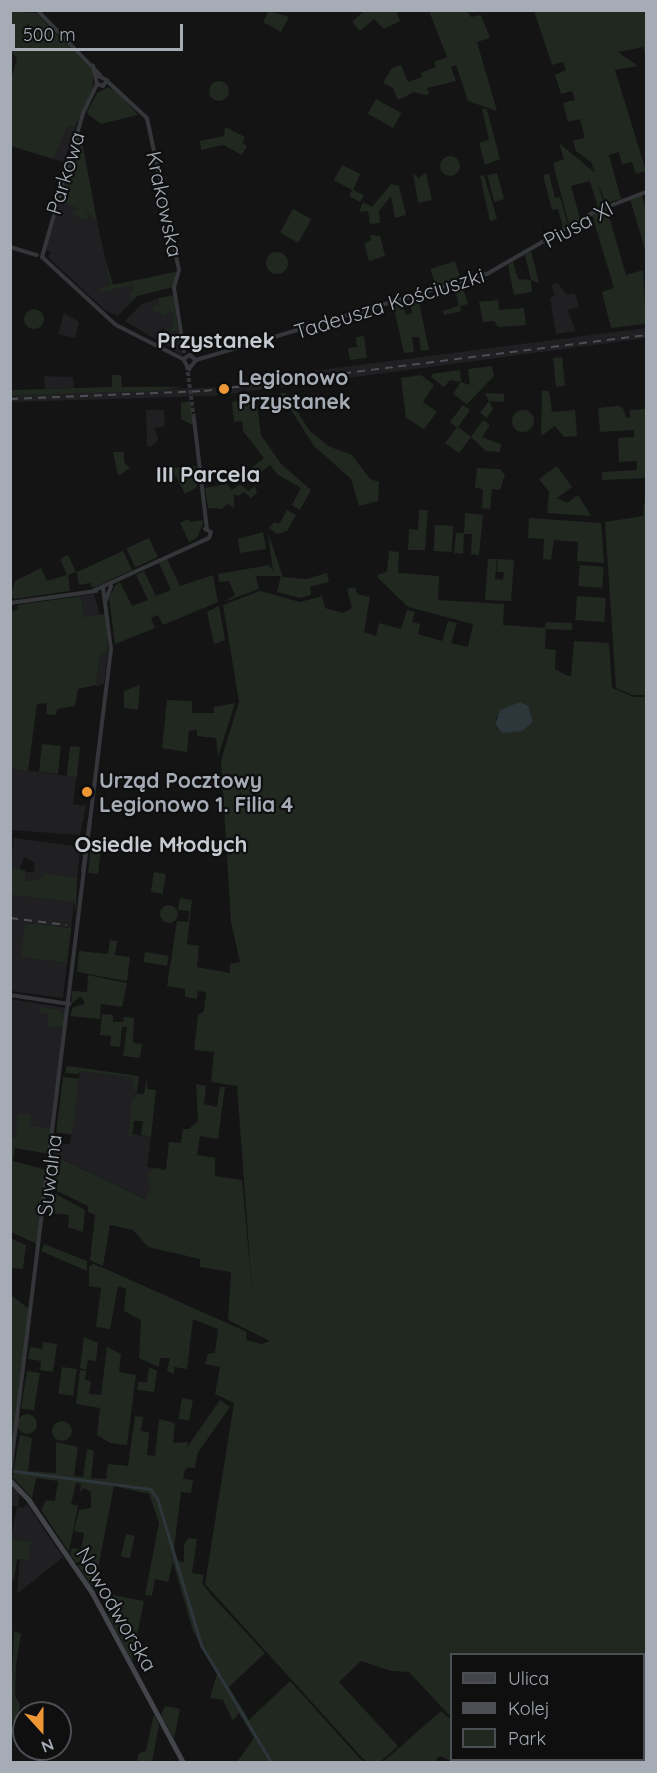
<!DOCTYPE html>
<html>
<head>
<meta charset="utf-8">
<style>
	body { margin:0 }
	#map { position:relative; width:657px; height:1773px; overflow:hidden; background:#141415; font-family:Quicksand,sans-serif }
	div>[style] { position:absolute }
	.built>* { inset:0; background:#202022 }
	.green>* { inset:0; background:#202820; transform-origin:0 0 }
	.round { border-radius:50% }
	.water>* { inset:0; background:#2c363b }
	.canal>* { height:3px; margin:-1.5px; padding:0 1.5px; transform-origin:1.5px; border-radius:1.5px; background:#2c363b }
	.tertiary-tunnel>* { height:4px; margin-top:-2px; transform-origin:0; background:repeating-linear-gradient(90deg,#313235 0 4px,transparent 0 6px) }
	.tertiary>* { height:4px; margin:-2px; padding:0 2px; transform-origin:2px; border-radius:2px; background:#35363a }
	.secondary>* { height:4.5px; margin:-2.25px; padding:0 2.25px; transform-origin:2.25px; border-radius:2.25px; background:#43454a }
	.rail>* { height:1.5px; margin-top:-0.75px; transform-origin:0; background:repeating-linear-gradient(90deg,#4c4e53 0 8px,transparent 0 14px) }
	.dots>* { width:16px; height:16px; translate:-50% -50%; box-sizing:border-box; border:3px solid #0f0f10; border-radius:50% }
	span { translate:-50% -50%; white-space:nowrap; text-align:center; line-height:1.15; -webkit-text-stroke:4.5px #0f0f10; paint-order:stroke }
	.street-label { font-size:21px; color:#a6acb5 }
	.poi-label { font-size:21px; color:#a6acb5; font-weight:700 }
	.left { translate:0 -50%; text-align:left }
	.neighbourhood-label { font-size:22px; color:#c6cbd1; font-weight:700 }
	.frame { position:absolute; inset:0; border:12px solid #a6acb5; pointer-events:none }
	.legend { position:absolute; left:450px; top:1653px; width:195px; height:108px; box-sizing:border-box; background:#0f0f10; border:2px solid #4b4e52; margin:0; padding:8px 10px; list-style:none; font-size:18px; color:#a6acb5 }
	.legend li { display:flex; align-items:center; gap:12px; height:30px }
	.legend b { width:30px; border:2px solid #4b4e52 }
	.north { position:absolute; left:12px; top:1701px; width:60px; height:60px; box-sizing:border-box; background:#0f0f10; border:2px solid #4b4e52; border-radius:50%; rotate:159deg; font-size:16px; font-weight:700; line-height:24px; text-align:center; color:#a6acb5 }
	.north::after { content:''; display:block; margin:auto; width:21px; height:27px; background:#ed9734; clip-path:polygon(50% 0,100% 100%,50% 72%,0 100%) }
	.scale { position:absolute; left:12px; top:24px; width:171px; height:27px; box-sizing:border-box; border:3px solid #a6acb5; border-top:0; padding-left:8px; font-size:18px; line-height:21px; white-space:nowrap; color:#a6acb5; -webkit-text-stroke:4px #0f0f10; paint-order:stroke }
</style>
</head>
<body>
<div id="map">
	<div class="built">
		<div style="clip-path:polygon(68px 125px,75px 127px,64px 162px,53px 159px)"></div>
		<div style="clip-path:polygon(62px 193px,97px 221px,111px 285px,176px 272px,172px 287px,137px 296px,118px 316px,106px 311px,48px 257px,51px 253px,46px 249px)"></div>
		<div style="clip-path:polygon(557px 283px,567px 295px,575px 293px,579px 307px,567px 310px,576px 331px,556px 334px,550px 298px,555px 295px,551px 285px)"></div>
		<div style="clip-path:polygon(171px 295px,173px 296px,182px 355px,125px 321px,142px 304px)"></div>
		<div style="clip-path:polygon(64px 313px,79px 322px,75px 338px,58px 334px)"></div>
		<div style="clip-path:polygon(646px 328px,646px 338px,213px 396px,11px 402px,10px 395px,225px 387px,298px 373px)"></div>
		<div style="clip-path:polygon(44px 376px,73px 377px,74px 388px,45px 389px)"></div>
		<div style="clip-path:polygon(146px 410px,164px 410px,165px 426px,155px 428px,158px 440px,152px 446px,147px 446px)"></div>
		<div style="clip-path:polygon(94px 594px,100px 615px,84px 617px,81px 596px)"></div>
		<div style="clip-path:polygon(108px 652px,104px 684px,96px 686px,100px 655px)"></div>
		<div style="clip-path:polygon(11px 768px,76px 777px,73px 804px,86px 806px,80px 835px,11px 830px)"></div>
		<div style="clip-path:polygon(14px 838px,74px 846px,80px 851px,77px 878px,45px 873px,44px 878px,24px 881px,25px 872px,34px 872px,35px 863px,24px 857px,19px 870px,11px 868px)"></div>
		<div style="clip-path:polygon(11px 895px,74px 902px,71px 928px,26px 923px,21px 957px,67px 963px,63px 998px,11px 991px)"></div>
		<div style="clip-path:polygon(10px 999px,66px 1008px,52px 1129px,16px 1138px,10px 1137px)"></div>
		<div style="clip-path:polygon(80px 1071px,135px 1078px,133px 1090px,137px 1091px,132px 1134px,151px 1137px,147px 1167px,161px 1169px,156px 1204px,53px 1155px,55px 1144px,70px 1144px)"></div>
		<div style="clip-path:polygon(10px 1485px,20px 1494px,18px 1506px,23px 1508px,27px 1504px,63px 1557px,17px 1594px,20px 1559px,29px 1560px,31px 1542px,11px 1539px,17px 1506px,11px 1506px)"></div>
	</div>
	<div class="green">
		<div style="clip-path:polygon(365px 10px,396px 11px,400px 21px,384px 29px,374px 19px,360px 31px,352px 22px)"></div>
		<div style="clip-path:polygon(11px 11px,36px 13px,93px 71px,93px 87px,75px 127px,68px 126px,53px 159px,11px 146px,11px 79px,17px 58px,11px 52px)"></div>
		<div style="clip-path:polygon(269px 11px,289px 17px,281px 32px,263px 22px)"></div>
		<div style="clip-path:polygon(429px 11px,467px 11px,471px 17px,481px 15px,490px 38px,477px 42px,497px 111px,468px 101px,456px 65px,451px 67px,456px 81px,427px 88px,429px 94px,425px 95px,414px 92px,398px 100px,393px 88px,383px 83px,392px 68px,401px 65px,408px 82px,422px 77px,421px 73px,436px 67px,434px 62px,447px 57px)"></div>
		<div style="clip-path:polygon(534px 11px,646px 11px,646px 57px,643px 47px,618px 52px,638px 66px,615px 70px,646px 171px,636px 174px,632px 162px,622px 164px,619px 152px,609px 155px,621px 199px,606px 203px,598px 184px,604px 204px,598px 208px,590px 181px,571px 186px,580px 218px,569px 225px,553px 163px,564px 159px,559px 143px,595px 173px,591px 162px,576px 151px,573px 141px,584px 138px,584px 134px,580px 119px,568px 122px,563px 103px,575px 100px,572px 91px,561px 94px,555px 75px,566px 70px,563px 62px,552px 65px)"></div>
		<div class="round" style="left:209px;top:81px;width:20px;height:20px"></div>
		<div style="clip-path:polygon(108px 87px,118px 92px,138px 115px,101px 124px,89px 115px,87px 112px,97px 93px)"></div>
		<div style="left:376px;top:99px;width:29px;height:17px;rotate:29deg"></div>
		<div style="clip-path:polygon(482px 108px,487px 110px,500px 159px,485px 165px,479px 143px,489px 140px)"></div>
		<div style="clip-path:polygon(225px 127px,245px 137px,242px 143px,247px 146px,242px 155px,223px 145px,201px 150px,200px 141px,224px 136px)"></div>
		<div style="clip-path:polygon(78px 136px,81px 136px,97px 221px,82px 209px,89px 216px,85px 220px,79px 218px,71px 212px,80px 209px,60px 201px)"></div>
		<div class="round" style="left:440px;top:156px;width:20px;height:20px"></div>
		<div style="clip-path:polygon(342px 165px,360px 174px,353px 190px,364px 195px,360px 202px,349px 196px,352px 190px,334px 180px)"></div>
		<div style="clip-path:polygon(413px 172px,418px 178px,426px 173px,432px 200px,418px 203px)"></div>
		<div style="left:497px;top:173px;width:27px;height:10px;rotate:75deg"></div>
		<div style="clip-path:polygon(549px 174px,555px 198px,560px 197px,568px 225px,563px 228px,558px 209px,552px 210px,543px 175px)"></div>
		<div style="clip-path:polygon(484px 175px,497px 219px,490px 221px,480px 176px)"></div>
		<div style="clip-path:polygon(391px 184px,399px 186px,406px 215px,395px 218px,391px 196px,379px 211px,380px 223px,370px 224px,368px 211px,359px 212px,363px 202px,372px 207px)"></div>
		<div style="clip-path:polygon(642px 195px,646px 212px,646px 253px,630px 199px)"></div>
		<div style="left:293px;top:209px;width:21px;height:27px;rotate:29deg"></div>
		<div style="clip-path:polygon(607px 209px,626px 275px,643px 270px,646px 324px,611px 328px,602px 292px,614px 288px,592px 215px)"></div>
		<div style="clip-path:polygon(370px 235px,380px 236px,385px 256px,369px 261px,364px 244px,371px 240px)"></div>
		<div style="clip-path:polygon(531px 251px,539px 283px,531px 280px,532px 292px,514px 295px,508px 265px,513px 262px,518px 279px,531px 280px,525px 255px)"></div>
		<div class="round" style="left:266px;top:252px;width:22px;height:22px"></div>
		<div style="clip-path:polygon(105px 258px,113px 285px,176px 272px,173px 287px,137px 296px,132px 301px,129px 293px,134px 288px,132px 285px,101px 292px,99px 288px,110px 285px)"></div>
		<div style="left:455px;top:261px;width:20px;height:26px;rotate:72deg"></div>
		<div style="clip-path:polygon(462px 284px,468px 304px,460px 306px,461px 311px,444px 315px,443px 311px,459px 306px,454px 286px)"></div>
		<div style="clip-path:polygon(173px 296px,178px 331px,168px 332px,174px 326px,173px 312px,168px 310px,165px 316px,152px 310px,155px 304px,166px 309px,159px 304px,158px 298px)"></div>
		<div style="clip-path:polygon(418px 297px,429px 350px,421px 351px,419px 337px,412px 337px,414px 352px,404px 353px,393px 304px,402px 302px,406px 315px,412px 313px,410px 299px)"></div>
		<div style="clip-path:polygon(498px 300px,499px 310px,524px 308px,526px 325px,498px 327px,494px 321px,483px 322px,479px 302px)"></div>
		<div class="round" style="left:24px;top:309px;width:20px;height:20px"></div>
		<div style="clip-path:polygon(364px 336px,367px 358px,350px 360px,348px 348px,357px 347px,356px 337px)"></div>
		<div style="left:562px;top:357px;width:29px;height:9px;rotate:84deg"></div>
		<div style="clip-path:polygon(492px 366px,494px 376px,467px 404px,453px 394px,461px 382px,450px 380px,444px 387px,431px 377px,432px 374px,460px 370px,461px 382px,470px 385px,468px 369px)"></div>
		<div style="clip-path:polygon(112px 375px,121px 375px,122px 387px,184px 387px,152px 391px,11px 395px,11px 390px,112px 387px)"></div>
		<div style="clip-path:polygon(421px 375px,434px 385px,423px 402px,437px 412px,424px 429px,406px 418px,401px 378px)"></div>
		<div style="clip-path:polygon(542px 391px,549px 391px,552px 412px,575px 410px,577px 436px,564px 437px,555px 426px,541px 436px)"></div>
		<div style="clip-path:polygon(280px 393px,286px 393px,309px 430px,328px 446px,352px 455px,370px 479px,379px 482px,378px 501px,359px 506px,351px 479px,314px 446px)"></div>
		<div style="clip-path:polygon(485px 393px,504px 394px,504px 402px,489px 401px,493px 409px,487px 418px,480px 413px,489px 401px)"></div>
		<div style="clip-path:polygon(256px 397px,261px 435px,281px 464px,311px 490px,300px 510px,292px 505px,301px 488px,278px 475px,270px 465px,254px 478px,248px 471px,264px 458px,243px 431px,242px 421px,234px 422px,232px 402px)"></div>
		<div style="clip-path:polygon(190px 401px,194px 426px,181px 419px,181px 403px)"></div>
		<div style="clip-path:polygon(463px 405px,470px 410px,458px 427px,471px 437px,483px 420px,490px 425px,482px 437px,501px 444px,500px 452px,486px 451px,471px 437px,459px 453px,445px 443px,457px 427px,450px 422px)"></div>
		<div style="clip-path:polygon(618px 406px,623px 408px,626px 418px,630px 417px,630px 410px,646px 409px,646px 478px,602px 480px,602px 472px,637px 470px,637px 461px,619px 462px,618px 438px,634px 437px,634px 430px,600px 432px,598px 408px)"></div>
		<div class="round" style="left:512px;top:410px;width:22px;height:22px"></div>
		<div style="clip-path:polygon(113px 452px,124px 452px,124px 462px,130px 468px,118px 476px)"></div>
		<div style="clip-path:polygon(196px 466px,197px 487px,185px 494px,176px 476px,168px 480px,165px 473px,172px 468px)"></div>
		<div style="clip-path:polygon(557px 466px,572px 487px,557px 498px,567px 503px,578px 495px,591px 516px,547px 513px,549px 492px,539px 479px)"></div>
		<div style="clip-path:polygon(477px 468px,500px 469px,505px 475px,500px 490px,492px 489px,490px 509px,482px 508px,483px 489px,475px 488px)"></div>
		<div style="clip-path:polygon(646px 483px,646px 695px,633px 695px,616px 688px,605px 522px,643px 516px)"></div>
		<div style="clip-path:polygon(227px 484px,232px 490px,240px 484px,249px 491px,255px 486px,257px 493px,251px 498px,244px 492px,238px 496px,234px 494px,234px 508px,227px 504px,222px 509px,208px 508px,205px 488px)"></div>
		<div style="clip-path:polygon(287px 510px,296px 515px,287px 531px,277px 534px,269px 528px,274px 522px,279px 524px)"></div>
		<div style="clip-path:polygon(419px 510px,428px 510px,425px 550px,408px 550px,409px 529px,418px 530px)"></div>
		<div style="clip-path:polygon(465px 513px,483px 515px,479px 555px,471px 554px,472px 534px,464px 534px,463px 554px,454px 553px,456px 533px,464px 533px)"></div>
		<div style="clip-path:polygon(529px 518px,601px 523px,604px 563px,577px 561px,578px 542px,554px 540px,551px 560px,543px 559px,544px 539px,528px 538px)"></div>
		<div style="clip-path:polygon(188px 519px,190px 522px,203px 520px,203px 524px,197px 538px,189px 542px,180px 523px)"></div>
		<div style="left:435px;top:525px;width:18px;height:26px;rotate:3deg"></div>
		<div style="clip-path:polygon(263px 532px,266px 549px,240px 553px,238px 539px)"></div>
		<div style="clip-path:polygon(268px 533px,283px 577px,307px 579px,327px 573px,329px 582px,310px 587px,311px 595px,300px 598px,277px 592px,281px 576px,256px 576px,259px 589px,224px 602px,235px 595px,229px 581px,219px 582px,218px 574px,269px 565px,273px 571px)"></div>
		<div style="left:149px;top:538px;width:21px;height:25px;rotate:65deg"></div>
		<div style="clip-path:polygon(123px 551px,132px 570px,93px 588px,90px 583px,79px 585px,77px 572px)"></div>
		<div style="clip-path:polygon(evenodd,389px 551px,399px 552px,398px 573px,439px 576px,438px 600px,504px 604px,503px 625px,545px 628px,546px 622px,572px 623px,572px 630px,546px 629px,545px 649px,556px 650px,555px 669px,566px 675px,571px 676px,574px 641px,609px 643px,612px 688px,634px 697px,646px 697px,646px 1688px,644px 1691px,644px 1654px,452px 1654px,451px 1717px,409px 1672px,391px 1671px,361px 1661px,339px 1682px,398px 1746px,380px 1762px,366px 1762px,205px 1584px,234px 1403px,215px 1394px,220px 1367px,205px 1364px,208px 1354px,215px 1353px,218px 1329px,193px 1319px,187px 1369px,174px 1367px,174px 1374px,167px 1371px,170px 1358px,160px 1358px,159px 1367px,139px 1358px,141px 1320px,124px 1311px,126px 1289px,118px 1286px,110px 1329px,96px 1327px,101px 1288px,89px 1286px,89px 1267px,93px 1264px,108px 1270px,247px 1332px,246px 1340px,262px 1344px,270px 1341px,228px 1320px,231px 1272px,200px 1267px,200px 1259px,148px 1247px,133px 1230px,110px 1225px,103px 1266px,90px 1260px,95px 1215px,88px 1212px,88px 1206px,51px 1188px,55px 1156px,145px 1199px,151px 1187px,147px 1176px,154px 1168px,166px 1170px,169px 1142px,181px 1143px,183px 1129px,189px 1129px,198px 1121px,196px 1084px,206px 1086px,204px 1104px,217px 1107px,220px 1087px,225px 1087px,218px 1139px,200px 1136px,197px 1155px,215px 1158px,215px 1176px,242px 1180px,252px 1289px,237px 1086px,211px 1082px,214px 1052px,194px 1050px,198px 1015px,204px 1011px,206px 992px,198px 991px,197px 999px,185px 997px,185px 989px,167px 986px,177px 921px,188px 922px,189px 911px,178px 910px,180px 898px,192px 900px,187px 944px,199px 946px,197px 967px,230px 973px,230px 964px,240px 962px,231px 922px,221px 760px,239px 702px,223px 605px,260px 591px,300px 602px,322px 596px,325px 608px,343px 613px,352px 608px,347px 589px,355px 587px,357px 594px,370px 597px,364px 632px,376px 636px,379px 623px,401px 629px,407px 610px,415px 612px,412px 622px,420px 624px,418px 634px,442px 641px,448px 621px,457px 623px,451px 643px,468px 647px,473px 624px,408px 607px,378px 578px,377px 575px,387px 572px,389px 551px,509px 706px,533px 722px,523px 731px,498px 729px,495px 724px,496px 717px,509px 706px)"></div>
		<div style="clip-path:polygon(68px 555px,76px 572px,68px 575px,70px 591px,14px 599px,11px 595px,15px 581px,41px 568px,47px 581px,67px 575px,60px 559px)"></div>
		<div style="clip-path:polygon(167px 559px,180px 586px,213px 575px,218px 602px,163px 625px,158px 615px,151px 618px,155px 628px,115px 644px,109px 598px,115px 586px,120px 582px,132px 606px,148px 600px,136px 575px,144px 571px,156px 596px,171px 590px,159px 563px)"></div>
		<div style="clip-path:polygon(488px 559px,497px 559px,495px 579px,503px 580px,504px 572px,497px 572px,498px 559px,514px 560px,511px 601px,485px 600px)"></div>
		<div style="left:580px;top:565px;width:24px;height:21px;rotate:5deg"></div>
		<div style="clip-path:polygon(81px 596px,84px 617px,106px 614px,108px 651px,100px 655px,96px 685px,78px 689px,75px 706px,57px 709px,56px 715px,46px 714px,47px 703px,37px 704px,28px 771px,11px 768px,11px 611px,18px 609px,17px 605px)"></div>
		<div style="left:577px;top:596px;width:29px;height:24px;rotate:4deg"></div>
		<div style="clip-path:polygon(219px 606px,225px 640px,214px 644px,207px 612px)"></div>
		<div style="clip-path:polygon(140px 685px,138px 710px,124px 708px,124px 691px)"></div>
		<div style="clip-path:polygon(167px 700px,192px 701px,192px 713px,214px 713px,214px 707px,235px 703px,218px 757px,216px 738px,197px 736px,197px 730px,189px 731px,187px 752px,162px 748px)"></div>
		<div style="left:42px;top:744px;width:19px;height:28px;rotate:6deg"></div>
		<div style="left:70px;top:746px;width:10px;height:30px;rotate:6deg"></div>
		<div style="left:91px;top:846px;width:10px;height:27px;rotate:6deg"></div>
		<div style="clip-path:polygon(11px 868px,25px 870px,25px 881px,43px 878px,44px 873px,77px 878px,76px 912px,74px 902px,11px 895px)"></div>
		<div style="left:154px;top:872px;width:12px;height:20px;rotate:9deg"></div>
		<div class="round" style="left:160px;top:905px;width:18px;height:18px"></div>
		<div style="clip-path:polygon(73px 914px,67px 963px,21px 957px,25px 923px,71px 928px)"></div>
		<div style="clip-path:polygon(110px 940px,117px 941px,115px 955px,130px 957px,127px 981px,77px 972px,79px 951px,108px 954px)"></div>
		<div style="left:145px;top:952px;width:24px;height:10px;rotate:9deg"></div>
		<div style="clip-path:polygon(88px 975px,127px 983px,122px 1007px,101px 1004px,100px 1019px,70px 1016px,73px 1007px,85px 1004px,81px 996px,71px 1004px,72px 991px,87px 992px)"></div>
		<div style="clip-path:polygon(40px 1007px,58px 1010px,65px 1017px,64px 1026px,48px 1027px,48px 1015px,39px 1012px)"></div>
		<div style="clip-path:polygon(102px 1014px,113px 1015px,113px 1022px,123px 1022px,124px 1017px,134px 1018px,133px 1043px,142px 1044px,140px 1058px,123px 1056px,127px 1027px,122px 1027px,120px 1047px,110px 1046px,111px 1036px,100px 1035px)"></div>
		<div style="clip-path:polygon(67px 1066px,139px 1076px,137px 1091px,133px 1090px,134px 1078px,80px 1071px,79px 1074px,65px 1073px)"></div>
		<div style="left:63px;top:1077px;width:16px;height:56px;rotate:7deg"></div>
		<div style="clip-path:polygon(147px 1078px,147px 1089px,156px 1090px,151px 1137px,141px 1135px,147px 1090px,143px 1121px,134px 1121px,132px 1134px,138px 1135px,129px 1136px,131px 1103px,137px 1094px,144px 1094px)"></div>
		<div style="clip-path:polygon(18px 1114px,31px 1115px,30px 1126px,52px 1129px,49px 1154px,15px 1148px,13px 1161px,47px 1170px,37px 1244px,11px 1232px,10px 1137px,16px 1138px)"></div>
		<div style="clip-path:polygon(50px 1191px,85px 1210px,83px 1232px,68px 1227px,69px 1215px,48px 1213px)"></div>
		<div style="clip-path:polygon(10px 1238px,26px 1245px,23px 1269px,11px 1268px)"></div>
		<div style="clip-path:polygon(44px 1244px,87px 1261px,87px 1271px,41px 1251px)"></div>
		<div style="clip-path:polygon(10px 1294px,30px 1310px,11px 1467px,11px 1417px)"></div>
		<div style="clip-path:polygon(84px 1337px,98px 1343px,96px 1361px,88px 1360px,86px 1370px,80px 1368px)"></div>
		<div style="clip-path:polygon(43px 1342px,57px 1344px,53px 1372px,40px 1370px,41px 1361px,28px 1359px,30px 1347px,42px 1349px)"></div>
		<div style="clip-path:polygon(107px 1347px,121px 1354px,119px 1372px,136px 1375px,127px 1445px,110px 1443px,97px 1435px,100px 1408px,76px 1404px,80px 1370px,86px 1371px,85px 1380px,91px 1381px,89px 1394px,101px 1395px)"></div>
		<div style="left:62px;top:1367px;width:15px;height:27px;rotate:8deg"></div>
		<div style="clip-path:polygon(149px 1367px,157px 1371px,154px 1392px,137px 1390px,138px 1382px,147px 1382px)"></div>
		<div style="left:27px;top:1371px;width:13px;height:38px;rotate:9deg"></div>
		<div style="left:182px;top:1398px;width:11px;height:21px;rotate:10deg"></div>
		<div style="left:220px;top:1400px;width:12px;height:104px;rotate:35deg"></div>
		<div class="round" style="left:17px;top:1414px;width:20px;height:20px"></div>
		<div style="clip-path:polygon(135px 1416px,143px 1417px,141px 1431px,149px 1432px,147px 1455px,155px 1456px,159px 1419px,175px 1423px,173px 1443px,188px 1442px,187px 1448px,198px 1449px,195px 1468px,185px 1467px,183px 1479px,193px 1480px,191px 1493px,181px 1492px,174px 1549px,178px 1561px,184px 1562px,184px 1545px,188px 1538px,197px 1539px,192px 1573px,204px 1575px,202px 1583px,212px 1596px,265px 1653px,229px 1687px,249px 1720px,290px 1681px,363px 1762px,237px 1762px,254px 1738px,239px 1713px,233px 1721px,223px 1700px,210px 1698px,217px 1674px,193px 1631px,173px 1562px,168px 1582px,155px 1579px,152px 1596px,145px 1595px,159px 1523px,149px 1494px,114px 1486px,94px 1589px,70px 1554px,72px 1548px,81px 1550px,84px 1533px,74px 1531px,79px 1510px,91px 1508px,91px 1492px,84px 1488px,80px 1492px,81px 1484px,76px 1483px,71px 1504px,78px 1506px,69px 1552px,41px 1510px,46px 1500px,55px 1501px,58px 1481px,36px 1478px,32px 1498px,12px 1477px,20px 1435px,32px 1438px,28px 1471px,56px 1473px,56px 1442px,78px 1447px,74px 1476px,83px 1477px,87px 1449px,94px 1451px,91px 1478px,106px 1479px,108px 1464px,128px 1466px)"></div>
		<div class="round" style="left:52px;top:1421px;width:20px;height:20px"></div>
		<div style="left:126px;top:1534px;width:9px;height:23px;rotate:13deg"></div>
		<div style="clip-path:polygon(11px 1539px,31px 1542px,29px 1560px,17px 1559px,14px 1580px,11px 1579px)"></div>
		<div style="clip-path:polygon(113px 1595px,144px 1601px,132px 1661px,109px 1617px)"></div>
		<div style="clip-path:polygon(14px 1631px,21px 1634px,16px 1664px,15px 1696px,20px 1704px,17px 1725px,10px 1721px)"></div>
		<div style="clip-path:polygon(165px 1706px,180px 1709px,174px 1739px,161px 1715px)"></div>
		<div style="clip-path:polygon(441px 1711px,451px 1720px,452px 1760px,456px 1760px,453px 1762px,440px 1756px,433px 1762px,383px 1762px)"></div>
		<div style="clip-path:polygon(154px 1714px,159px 1725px,152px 1762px,137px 1762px,139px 1753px,146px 1751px)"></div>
	</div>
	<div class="water">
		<div style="clip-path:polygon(520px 702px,528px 706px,533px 722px,523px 731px,502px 733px,495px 724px,500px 710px)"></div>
	</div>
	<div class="canal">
		<div style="left:14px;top:1471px;width:137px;rotate:7.5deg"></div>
		<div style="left:150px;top:1489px;width:11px;rotate:52deg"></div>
		<div style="left:157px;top:1498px;width:153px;rotate:73.3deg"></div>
		<div style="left:201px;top:1645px;width:136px;rotate:59.1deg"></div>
	</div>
	<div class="tertiary-tunnel">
		<div style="left:187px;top:366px;width:53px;rotate:82.5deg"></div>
	</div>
	<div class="tertiary">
		<div style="left:37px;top:10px;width:91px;rotate:45.9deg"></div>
		<div style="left:107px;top:81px;width:54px;rotate:42.8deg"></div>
		<div style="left:147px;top:118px;width:155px;rotate:78.1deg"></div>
		<div style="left:179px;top:270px;width:19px;rotate:106deg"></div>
		<div style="left:174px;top:288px;width:64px;rotate:81deg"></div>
		<div style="left:97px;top:84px;width:6px;rotate:18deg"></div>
		<div style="left:103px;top:86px;width:7px;rotate:-56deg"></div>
		<div style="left:107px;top:80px;width:10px;rotate:-156deg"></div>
		<div style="left:10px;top:247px;width:28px;rotate:17deg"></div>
		<div style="left:42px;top:257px;width:150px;rotate:-74.1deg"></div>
		<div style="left:83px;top:113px;width:32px;rotate:-64deg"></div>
		<div style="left:97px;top:84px;width:19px;rotate:-102deg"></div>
		<div style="left:42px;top:257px;width:100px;rotate:42.6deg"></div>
		<div style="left:116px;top:325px;width:75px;rotate:26.9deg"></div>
		<div style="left:183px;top:359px;width:12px;rotate:59deg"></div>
		<div style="left:189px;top:369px;width:11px;rotate:-52deg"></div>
		<div style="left:183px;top:359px;width:8px;rotate:-30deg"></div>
		<div style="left:190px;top:355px;width:8px;rotate:40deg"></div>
		<div style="left:196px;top:360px;width:303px;rotate:-16.5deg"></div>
		<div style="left:487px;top:274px;width:124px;rotate:-30.1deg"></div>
		<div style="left:594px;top:212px;width:56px;rotate:-21deg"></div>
		<div style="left:194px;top:419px;width:111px;rotate:83.3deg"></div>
		<div style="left:95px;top:590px;width:125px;rotate:-24.5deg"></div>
		<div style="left:209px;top:538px;width:6px;rotate:-72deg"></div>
		<div style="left:211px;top:532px;width:7px;rotate:-153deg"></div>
		<div style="left:106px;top:600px;width:15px;rotate:-70deg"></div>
		<div style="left:10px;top:603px;width:87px;rotate:-7.9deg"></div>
		<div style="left:83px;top:871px;width:52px;rotate:-82.3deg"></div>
		<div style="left:10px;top:995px;width:60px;rotate:8.7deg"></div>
		<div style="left:10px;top:1474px;width:831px;rotate:-83.02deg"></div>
		<div style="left:111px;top:649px;width:63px;rotate:-97.4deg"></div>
	</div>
	<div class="secondary">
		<div style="left:10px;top:1480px;width:28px;rotate:46deg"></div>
		<div style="left:29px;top:1500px;width:112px;rotate:55.6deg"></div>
		<div style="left:92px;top:1592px;width:193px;rotate:61.8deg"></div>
	</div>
	<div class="rail">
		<div style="left:10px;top:399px;width:194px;rotate:-2.4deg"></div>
		<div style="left:204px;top:391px;width:446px;rotate:-7.2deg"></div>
		<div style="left:10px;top:918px;width:57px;rotate:7deg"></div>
	</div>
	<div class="dots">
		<div style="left:224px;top:389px;background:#ed9734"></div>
		<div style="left:87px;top:792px;background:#ed9734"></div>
	</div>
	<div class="street-label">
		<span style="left:65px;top:173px;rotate:-73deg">Parkowa</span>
		<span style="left:165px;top:204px;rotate:78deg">Krakowska</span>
		<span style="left:578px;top:224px;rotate:-28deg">Piusa XI</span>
		<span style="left:389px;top:303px;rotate:-17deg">Tadeusza Kościuszki</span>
		<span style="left:49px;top:1175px;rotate:-83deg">Suwalna</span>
		<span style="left:117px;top:1609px;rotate:60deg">Nowodworska</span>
	</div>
	<div class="poi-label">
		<span class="left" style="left:238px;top:389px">Legionowo<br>Przystanek</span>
		<span class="left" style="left:99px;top:792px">Urząd Pocztowy<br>Legionowo 1. Filia 4</span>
	</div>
	<div class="neighbourhood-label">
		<span style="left:216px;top:341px">Przystanek</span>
		<span style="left:208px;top:475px">III Parcela</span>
		<span style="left:161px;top:845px">Osiedle Młodych</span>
	</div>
	<div class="frame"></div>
	<ul class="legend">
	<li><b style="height:8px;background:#43454a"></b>Ulica</li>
	<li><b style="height:8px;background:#4c4e53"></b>Kolej</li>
	<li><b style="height:16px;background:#202820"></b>Park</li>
	</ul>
	<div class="north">N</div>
	<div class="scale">500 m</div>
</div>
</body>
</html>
